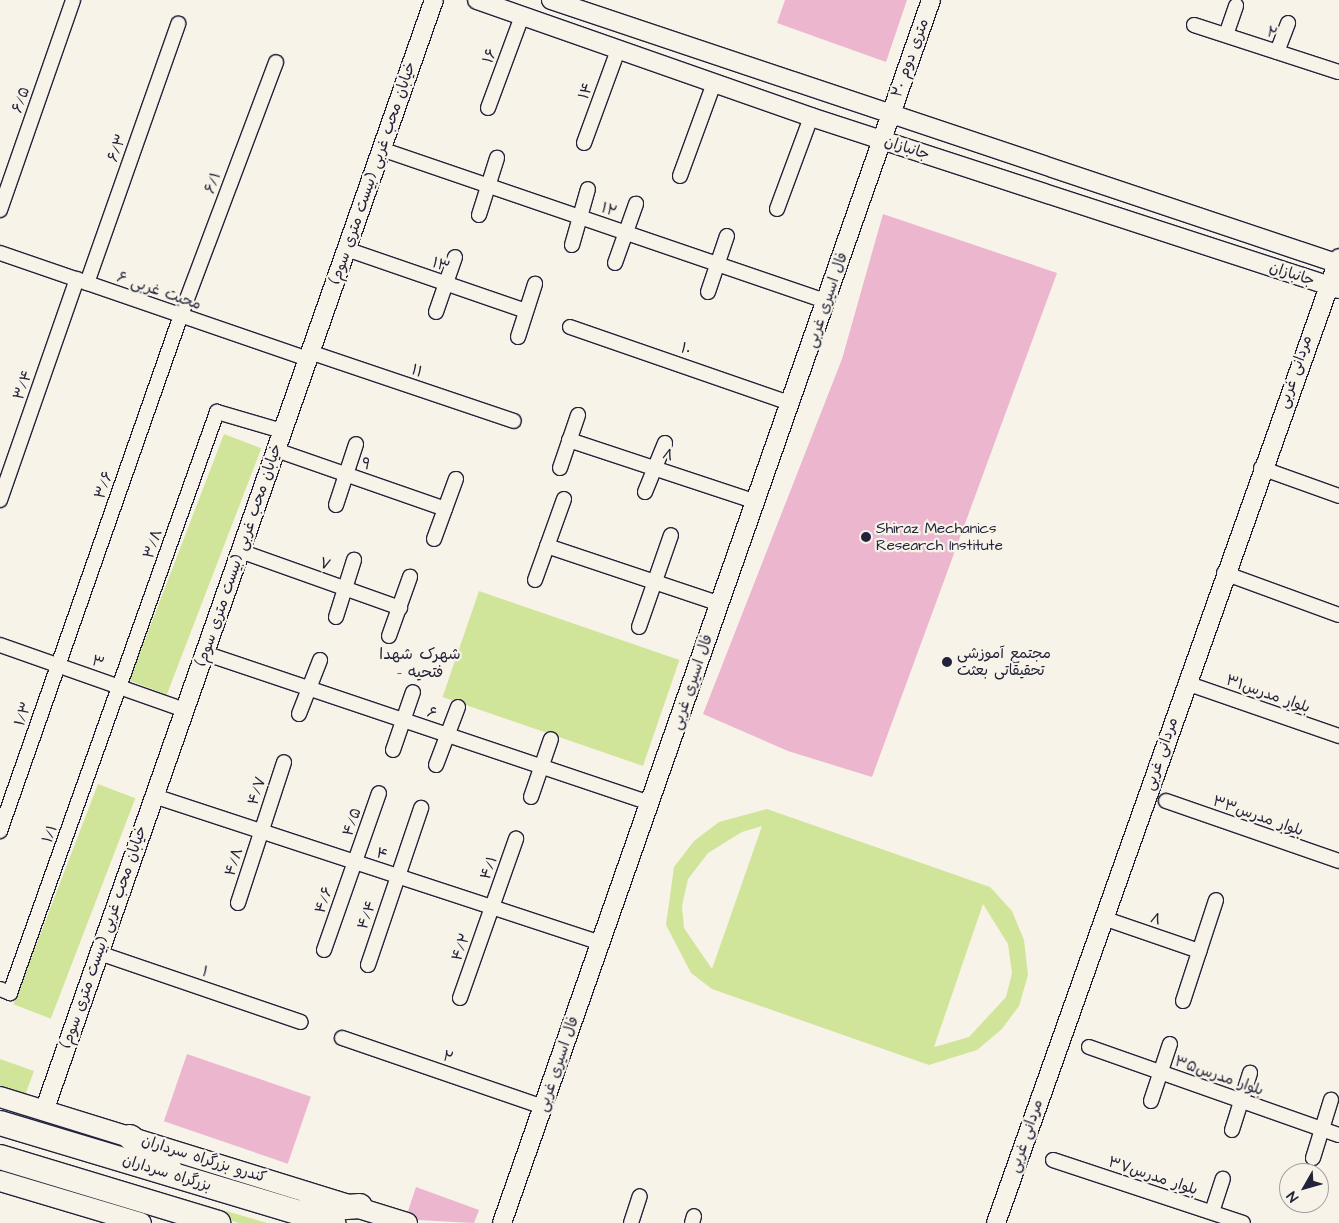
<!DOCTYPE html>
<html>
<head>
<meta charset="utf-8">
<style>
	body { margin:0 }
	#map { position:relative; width:1339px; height:1223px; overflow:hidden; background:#f7f3e8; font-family:"Architects Daughter","Playpen Sans Arabic",sans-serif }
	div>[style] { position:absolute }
	.green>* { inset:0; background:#d0e59a; transform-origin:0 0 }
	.building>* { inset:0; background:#ecb6cf; transform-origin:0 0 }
	.roads { filter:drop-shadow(1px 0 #22223b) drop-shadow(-1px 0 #22223b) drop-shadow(0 1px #22223b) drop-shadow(0 -1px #22223b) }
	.minor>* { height:14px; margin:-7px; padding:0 7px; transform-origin:7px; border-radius:7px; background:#f7f3e8 }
	.tertiary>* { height:18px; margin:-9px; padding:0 9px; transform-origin:9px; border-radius:9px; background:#f7f3e8 }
	.secondary>* { height:20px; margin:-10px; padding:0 10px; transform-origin:10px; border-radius:10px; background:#f7f3e8 }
	.trunk>* { height:24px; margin:-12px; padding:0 12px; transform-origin:12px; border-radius:12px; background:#f7f3e8 }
	.dots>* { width:14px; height:14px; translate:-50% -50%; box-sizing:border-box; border:2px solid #f7f3e8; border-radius:50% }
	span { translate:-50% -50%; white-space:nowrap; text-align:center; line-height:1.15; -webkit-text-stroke:4.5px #f7f3e8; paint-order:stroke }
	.street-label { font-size:15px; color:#22223b }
	.poi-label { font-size:15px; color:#22223b }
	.left { translate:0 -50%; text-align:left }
	.neighbourhood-label { font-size:16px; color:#22223b }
	.north { position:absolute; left:1279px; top:1163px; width:50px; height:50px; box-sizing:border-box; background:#f7f3e8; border:1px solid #a29fa3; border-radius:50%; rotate:232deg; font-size:14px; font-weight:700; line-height:20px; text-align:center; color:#22223b }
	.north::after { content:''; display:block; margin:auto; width:18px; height:22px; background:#22223b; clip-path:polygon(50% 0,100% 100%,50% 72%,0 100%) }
</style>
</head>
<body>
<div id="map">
	<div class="green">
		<div style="left:224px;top:434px;width:40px;height:264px;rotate:21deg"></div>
		<div style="left:479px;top:591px;width:212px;height:112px;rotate:19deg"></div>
		<div style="left:98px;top:784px;width:40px;height:236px;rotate:21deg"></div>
		<div style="clip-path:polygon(evenodd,767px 809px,990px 887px,1012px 911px,1024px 940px,1028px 975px,1019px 1006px,1002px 1029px,977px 1050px,929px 1065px,712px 989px,691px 973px,666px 925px,674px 867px,694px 841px,719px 822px,767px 809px,762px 826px,712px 969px,684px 928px,682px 906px,688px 879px,708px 853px,742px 832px,762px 826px,767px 809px,983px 904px,1008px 944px,1012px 973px,1006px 997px,969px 1037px,934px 1047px,983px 904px)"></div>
		<div style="clip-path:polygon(0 1059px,34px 1071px,24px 1098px,0 1090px)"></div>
		<div style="clip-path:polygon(78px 1175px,178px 1197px,267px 1223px,239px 1223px)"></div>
	</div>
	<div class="building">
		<div style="clip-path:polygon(785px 0,907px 0,886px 62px,777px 23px)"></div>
		<div style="clip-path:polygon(883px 214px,1057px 273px,872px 777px,788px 751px,703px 714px,842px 359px)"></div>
		<div style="left:187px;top:1054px;width:131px;height:71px;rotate:19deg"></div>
		<div style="clip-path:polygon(416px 1187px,479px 1210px,474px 1223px,418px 1220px,408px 1211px)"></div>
	</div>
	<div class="roads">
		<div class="minor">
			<div style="left:1194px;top:25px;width:152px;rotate:18deg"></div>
			<div style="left:1226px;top:35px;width:31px;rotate:-71deg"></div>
			<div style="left:1277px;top:52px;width:31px;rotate:-69deg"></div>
			<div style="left:488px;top:108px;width:98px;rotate:-69.7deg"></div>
			<div style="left:584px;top:143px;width:99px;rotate:-69.9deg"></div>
			<div style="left:381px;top:149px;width:470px;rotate:18.9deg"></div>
			<div style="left:680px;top:176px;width:99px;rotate:-69.9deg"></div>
			<div style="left:777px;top:209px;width:98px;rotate:-69.7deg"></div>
			<div style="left:0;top:210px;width:222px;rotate:-70.8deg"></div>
			<div style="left:479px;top:215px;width:60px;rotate:-72.5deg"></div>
			<div style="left:572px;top:245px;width:58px;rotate:-74.1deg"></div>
			<div style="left:346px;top:249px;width:190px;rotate:19deg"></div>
			<div style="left:0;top:253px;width:326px;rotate:19deg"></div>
			<div style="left:615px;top:263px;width:63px;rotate:-70.4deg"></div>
			<div style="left:87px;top:283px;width:275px;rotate:-70.6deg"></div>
			<div style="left:708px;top:292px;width:59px;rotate:-71.3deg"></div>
			<div style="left:436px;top:312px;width:58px;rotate:-70.9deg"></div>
			<div style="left:570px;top:327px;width:233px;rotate:19.1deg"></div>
			<div style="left:518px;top:337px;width:56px;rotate:-72.2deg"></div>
			<div style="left:310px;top:352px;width:215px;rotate:18.7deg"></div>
			<div style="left:569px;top:440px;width:197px;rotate:18.3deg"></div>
			<div style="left:276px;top:450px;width:179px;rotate:19.2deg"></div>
			<div style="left:560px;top:468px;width:56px;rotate:-71.2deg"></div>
			<div style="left:1261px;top:468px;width:83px;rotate:19.7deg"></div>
			<div style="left:645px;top:492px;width:53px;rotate:-67.8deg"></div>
			<div style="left:0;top:500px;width:234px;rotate:-70.8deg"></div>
			<div style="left:336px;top:505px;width:64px;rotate:-71.8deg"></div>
			<div style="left:434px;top:539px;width:64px;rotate:-69.9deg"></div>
			<div style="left:547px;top:546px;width:182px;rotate:18.5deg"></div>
			<div style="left:240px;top:551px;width:170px;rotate:19.6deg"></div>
			<div style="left:1224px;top:573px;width:122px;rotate:20.1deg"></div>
			<div style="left:535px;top:580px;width:86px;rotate:-70.3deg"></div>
			<div style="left:336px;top:617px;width:60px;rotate:-72.5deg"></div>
			<div style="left:639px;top:627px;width:97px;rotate:-70.8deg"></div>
			<div style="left:389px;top:636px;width:63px;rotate:-70.4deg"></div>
			<div style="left:0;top:645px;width:196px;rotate:19.4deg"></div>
			<div style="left:204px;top:653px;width:470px;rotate:18.6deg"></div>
			<div style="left:1186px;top:683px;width:162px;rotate:19.1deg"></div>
			<div style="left:299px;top:714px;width:58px;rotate:-68.7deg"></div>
			<div style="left:393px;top:750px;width:61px;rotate:-71deg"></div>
			<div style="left:436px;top:765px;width:62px;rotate:-69.2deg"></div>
			<div style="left:154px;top:796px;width:470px;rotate:18.2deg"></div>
			<div style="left:531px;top:797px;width:61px;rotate:-71deg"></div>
			<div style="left:1166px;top:801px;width:183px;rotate:19.1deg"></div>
			<div style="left:0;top:831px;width:547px;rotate:-70.67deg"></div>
			<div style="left:181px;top:315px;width:270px;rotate:-69.4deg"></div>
			<div style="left:238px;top:903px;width:148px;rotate:-71.9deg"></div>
			<div style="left:1103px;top:918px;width:102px;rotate:19deg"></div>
			<div style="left:324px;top:950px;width:166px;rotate:-70.7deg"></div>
			<div style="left:99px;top:953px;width:213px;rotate:18.9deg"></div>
			<div style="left:368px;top:965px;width:166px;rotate:-71.3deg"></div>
			<div style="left:0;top:989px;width:11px;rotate:22deg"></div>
			<div style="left:10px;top:993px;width:617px;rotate:-70.39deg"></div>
			<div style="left:217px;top:412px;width:68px;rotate:16.3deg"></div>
			<div style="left:460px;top:998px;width:169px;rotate:-70.6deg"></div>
			<div style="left:1183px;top:1001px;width:106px;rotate:-71.9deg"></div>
			<div style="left:342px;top:1038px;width:213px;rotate:18.9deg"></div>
			<div style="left:1089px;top:1047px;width:265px;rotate:19.4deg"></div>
			<div style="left:1151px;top:1101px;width:60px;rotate:-71.6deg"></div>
			<div style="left:1232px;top:1130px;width:60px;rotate:-72.5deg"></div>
			<div style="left:1313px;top:1158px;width:61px;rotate:-72.8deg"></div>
			<div style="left:1053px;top:1160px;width:200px;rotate:18.3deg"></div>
			<div style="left:1212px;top:1212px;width:35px;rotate:-72deg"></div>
			<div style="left:631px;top:1223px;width:28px;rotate:-72deg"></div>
			<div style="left:692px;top:1223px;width:7px;rotate:-74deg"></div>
		</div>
		<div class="tertiary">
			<div style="left:477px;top:0;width:354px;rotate:19.3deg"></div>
			<div style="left:811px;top:117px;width:555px;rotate:18.04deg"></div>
			<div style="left:551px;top:0;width:831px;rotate:18.52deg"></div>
			<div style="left:44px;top:1111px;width:1177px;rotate:-70.66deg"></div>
			<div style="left:502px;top:1223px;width:1296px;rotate:-70.67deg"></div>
			<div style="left:996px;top:1223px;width:1024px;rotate:-70.43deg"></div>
		</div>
		<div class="secondary">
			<div style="left:0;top:1097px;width:426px;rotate:17.2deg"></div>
			<div style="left:0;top:1181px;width:147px;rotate:16.6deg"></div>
		</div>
		<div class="trunk">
			<div style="left:0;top:1123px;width:348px;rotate:16.7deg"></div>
			<div style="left:130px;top:1137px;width:50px;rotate:38.5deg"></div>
			<div style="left:0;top:1157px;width:228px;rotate:16.8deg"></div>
			<div style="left:307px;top:1210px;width:53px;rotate:-4.3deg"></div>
		</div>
	</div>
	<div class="dots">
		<div style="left:866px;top:537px;background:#22223b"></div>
		<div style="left:947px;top:662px;background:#22223b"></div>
	</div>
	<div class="street-label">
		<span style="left:1272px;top:33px;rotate:18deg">۲</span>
		<span style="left:490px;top:56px;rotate:-70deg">۱۶</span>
		<span style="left:910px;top:58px;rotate:-70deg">۲۰ متری دوم</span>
		<span style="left:586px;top:91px;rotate:-70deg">۱۴</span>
		<span style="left:21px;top:100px;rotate:-71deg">۶/۵</span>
		<span style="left:117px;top:148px;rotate:-70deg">۶/۳</span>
		<span style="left:907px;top:148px;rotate:18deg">جانبازان</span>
		<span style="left:373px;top:173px;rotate:-71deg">خیابان محب غربی (بیست متری سوم)</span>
		<span style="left:213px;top:183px;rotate:-70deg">۶/۱</span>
		<span style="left:609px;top:210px;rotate:19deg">۱۲</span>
		<span style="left:441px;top:265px;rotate:19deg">۱۳</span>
		<span style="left:1292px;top:274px;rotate:18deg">جانبازان</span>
		<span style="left:159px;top:291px;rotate:19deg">محبت غربی ۶</span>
		<span style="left:827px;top:300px;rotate:-71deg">فال اسیری غربی</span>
		<span style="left:686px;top:349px;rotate:19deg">۱۰</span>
		<span style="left:417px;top:371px;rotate:19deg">۱۱</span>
		<span style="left:1295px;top:372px;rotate:-71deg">مردانی غربی</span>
		<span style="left:23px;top:385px;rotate:-71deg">۳/۴</span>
		<span style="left:668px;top:455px;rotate:18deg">۸</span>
		<span style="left:366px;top:464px;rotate:20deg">۹</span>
		<span style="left:104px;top:485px;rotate:-71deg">۳/۶</span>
		<span style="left:153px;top:544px;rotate:-71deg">۳/۸</span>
		<span style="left:239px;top:555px;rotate:-71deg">خیابان محب غربی (بیست متری سوم)</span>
		<span style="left:325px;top:564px;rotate:19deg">۷</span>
		<span style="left:98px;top:662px;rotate:19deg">۳</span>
		<span style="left:692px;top:682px;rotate:-71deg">فال اسیری غربی</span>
		<span style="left:1268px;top:694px;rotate:19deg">بلوار مدرس۳۱</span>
		<span style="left:432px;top:713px;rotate:19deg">۶</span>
		<span style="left:23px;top:714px;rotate:-71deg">۱/۳</span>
		<span style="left:1161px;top:754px;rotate:-71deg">مردانی غربی</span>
		<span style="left:257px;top:791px;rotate:-72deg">۴/۷</span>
		<span style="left:1258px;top:816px;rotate:19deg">بلوار مدرس۳۳</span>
		<span style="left:352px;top:822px;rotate:-71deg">۴/۵</span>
		<span style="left:50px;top:834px;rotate:-70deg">۱/۱</span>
		<span style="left:382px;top:854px;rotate:18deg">۴</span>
		<span style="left:234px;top:862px;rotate:-72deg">۴/۸</span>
		<span style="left:489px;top:868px;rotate:-70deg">۴/۱</span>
		<span style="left:324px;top:900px;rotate:-71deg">۴/۶</span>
		<span style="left:367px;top:915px;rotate:-71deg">۴/۴</span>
		<span style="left:1156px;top:919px;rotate:19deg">۸</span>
		<span style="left:104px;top:937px;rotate:-71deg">خیابان محب غربی (بیست متری سوم)</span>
		<span style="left:461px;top:947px;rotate:-71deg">۴/۲</span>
		<span style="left:205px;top:972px;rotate:19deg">۱</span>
		<span style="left:448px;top:1057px;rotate:19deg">۲</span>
		<span style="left:558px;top:1064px;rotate:-71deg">فال اسیری غربی</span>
		<span style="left:1219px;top:1076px;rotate:19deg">بلوار مدرس۳۵</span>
		<span style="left:1026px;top:1136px;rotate:-71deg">مردانی غربی</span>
		<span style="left:204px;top:1159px;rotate:17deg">کندرو بزرگراه سرداران</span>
		<span style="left:167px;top:1173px;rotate:17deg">بزرگراه سرداران</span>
		<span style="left:1153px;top:1176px;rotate:18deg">بلوار مدرس۳۷</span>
	</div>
	<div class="poi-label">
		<span class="left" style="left:876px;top:537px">Shiraz Mechanics<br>Research Institute</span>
		<span class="left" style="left:957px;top:662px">مجتمع آموزشی<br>تحقیقاتی بعثت</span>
	</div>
	<div class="neighbourhood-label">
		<span style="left:420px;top:663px">شهرک شهدا<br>- فتحیه</span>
	</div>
	<div class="north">N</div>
</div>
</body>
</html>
